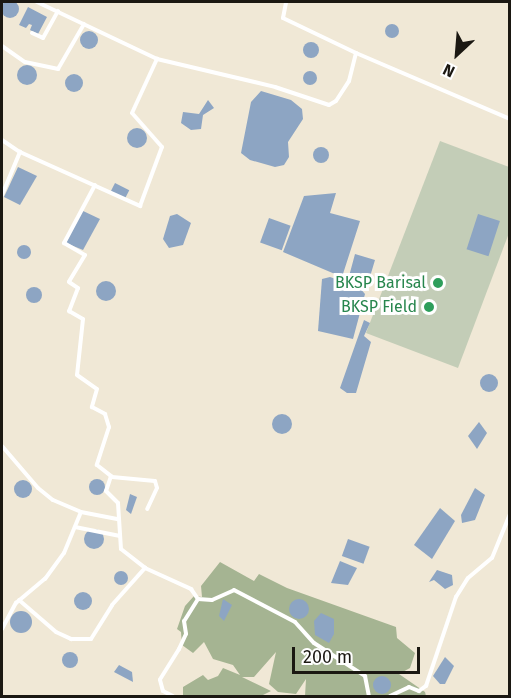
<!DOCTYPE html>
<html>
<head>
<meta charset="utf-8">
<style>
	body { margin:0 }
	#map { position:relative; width:511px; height:698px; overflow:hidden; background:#f0e8d6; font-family:"Fira Sans",sans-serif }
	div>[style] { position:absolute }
	.green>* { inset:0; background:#c3cdb7 }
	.forest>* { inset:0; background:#a5b492 }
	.water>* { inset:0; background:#8da5c3; transform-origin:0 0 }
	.round { border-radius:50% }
	.street>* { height:4px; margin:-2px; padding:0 2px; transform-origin:2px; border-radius:2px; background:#fff }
	.dots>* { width:16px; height:16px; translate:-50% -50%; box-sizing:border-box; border:3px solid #fff; border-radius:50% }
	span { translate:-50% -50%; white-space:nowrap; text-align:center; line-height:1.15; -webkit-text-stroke:6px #fff; paint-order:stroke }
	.leisure-label { font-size:16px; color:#27864d }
	.right { translate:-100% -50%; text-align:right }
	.frame { position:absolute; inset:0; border:3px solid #1b1812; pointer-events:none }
	.north { position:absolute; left:427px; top:24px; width:60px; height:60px; -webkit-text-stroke:4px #fff; paint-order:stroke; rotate:206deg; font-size:16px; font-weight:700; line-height:24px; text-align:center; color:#1b1812 }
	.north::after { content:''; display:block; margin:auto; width:21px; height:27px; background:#1b1812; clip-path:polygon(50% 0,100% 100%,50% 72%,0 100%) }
	.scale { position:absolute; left:292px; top:647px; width:128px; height:27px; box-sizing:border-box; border:3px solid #1b1812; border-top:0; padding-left:8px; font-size:18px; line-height:21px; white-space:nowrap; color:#1b1812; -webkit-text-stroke:4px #fff; paint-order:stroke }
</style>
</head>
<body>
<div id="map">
	<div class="green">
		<div style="clip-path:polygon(440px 141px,509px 167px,509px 233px,458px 368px,366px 333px)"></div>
	</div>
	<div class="forest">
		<div style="clip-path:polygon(220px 562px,254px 581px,259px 574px,287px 588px,396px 627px,397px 638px,415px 653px,410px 668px,399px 674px,425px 692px,426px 696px,305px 696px,306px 679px,296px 694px,278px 692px,269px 684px,276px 652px,254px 677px,242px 677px,271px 691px,261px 696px,183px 696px,183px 687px,203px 675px,208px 680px,218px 676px,223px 668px,240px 675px,233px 665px,213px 659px,204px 642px,193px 653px,182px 645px,181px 632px,177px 629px,185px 606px,194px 596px,202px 597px,201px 586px)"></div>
	</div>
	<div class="water">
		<div class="round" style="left:1px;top:0;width:18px;height:18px"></div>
		<div style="clip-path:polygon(28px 7px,47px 17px,38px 34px,30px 30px,32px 25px,29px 24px,26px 28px,19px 25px)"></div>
		<div class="round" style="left:385px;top:24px;width:14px;height:14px"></div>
		<div class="round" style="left:80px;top:31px;width:18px;height:18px"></div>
		<div class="round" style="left:303px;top:42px;width:16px;height:16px"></div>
		<div class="round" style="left:17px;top:65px;width:20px;height:20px"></div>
		<div class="round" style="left:303px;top:71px;width:14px;height:14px"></div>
		<div class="round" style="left:65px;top:74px;width:18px;height:18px"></div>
		<div style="clip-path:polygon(261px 91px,291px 100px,302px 109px,303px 119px,288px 142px,289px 157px,284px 165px,275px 167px,250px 160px,241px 153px,251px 102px)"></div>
		<div style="clip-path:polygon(208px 100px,214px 108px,203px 115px,201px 129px,191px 130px,181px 123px,183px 112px,199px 114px)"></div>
		<div class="round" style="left:127px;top:128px;width:20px;height:20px"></div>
		<div class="round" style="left:313px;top:147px;width:16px;height:16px"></div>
		<div style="clip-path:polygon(18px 167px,37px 176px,20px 205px,4px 197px)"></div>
		<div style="left:115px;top:183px;width:16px;height:11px;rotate:27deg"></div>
		<div style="clip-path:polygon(336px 193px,330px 213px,360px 221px,342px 277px,283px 252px,304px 196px)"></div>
		<div style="clip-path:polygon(81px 210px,100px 219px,83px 250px,66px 243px)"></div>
		<div style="clip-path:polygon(177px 214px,191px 223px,183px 245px,169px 248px,163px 239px,170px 216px)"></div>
		<div style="left:478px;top:214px;width:23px;height:37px;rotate:18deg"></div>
		<div style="left:269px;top:218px;width:23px;height:26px;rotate:20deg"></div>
		<div class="round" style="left:17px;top:245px;width:14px;height:14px"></div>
		<div style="clip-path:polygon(355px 254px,375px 260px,369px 280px,358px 280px,356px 284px,348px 280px)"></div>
		<div style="clip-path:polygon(330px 277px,359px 287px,365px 294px,353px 339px,318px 331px,322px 279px)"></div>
		<div class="round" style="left:96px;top:281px;width:20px;height:20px"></div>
		<div class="round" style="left:26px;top:287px;width:16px;height:16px"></div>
		<div style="clip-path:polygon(364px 320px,370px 323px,364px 336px,371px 342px,356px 393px,347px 393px,340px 388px)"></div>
		<div class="round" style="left:480px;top:374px;width:18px;height:18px"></div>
		<div class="round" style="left:272px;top:414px;width:20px;height:20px"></div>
		<div style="clip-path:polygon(479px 422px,487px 433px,477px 449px,468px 436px)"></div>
		<div class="round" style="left:89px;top:479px;width:16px;height:16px"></div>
		<div class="round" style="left:14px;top:480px;width:18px;height:18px"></div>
		<div style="clip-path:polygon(475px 488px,485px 495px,475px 520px,462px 523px,461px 515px)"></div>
		<div style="clip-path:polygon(130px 494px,137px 497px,131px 514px,126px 510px)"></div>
		<div style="clip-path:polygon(440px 508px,455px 521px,432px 559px,414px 545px)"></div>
		<div class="round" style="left:84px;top:529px;width:20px;height:20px"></div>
		<div style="left:348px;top:539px;width:23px;height:18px;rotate:20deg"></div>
		<div style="clip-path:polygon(340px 561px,357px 568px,348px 585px,331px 583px)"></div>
		<div style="clip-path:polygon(437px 570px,452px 575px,453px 585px,445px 589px,434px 580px,429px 582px)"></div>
		<div class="round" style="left:114px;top:571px;width:14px;height:14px"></div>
		<div class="round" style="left:74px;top:592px;width:18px;height:18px"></div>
		<div style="clip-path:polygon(223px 599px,232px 605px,224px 621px,219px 616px)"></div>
		<div class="round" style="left:289px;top:599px;width:20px;height:20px"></div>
		<div class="round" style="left:10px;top:611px;width:22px;height:22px"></div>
		<div style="clip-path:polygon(321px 613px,334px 619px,334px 634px,329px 643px,315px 635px,314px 621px)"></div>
		<div class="round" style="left:62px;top:652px;width:16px;height:16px"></div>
		<div style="clip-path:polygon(445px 657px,454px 666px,445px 684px,440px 684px,433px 676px)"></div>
		<div style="clip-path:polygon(119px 665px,132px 672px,133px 682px,114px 672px)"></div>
		<div class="round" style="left:373px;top:676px;width:18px;height:18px"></div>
	</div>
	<div class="street">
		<div style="left:37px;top:2px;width:133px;rotate:25.4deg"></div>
		<div style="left:157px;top:59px;width:121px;rotate:13.3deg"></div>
		<div style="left:275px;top:87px;width:57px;rotate:18.4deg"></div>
		<div style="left:329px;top:105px;width:8px;rotate:-30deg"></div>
		<div style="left:336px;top:101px;width:24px;rotate:-57deg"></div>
		<div style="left:349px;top:81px;width:29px;rotate:-76deg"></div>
		<div style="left:356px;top:53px;width:81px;rotate:-154.4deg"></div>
		<div style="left:283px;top:18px;width:16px;rotate:-79deg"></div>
		<div style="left:32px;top:33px;width:12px;rotate:24deg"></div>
		<div style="left:43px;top:38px;width:31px;rotate:-61deg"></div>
		<div style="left:2px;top:46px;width:28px;rotate:35deg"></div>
		<div style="left:25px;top:62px;width:34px;rotate:12deg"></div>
		<div style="left:58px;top:69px;width:52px;rotate:-60deg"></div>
		<div style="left:356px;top:53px;width:168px;rotate:23.2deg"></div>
		<div style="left:2px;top:140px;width:22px;rotate:34deg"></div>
		<div style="left:95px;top:185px;width:66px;rotate:118.1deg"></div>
		<div style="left:64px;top:243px;width:24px;rotate:30deg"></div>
		<div style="left:85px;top:255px;width:31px;rotate:121deg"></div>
		<div style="left:69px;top:282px;width:11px;rotate:34deg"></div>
		<div style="left:78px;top:288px;width:25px;rotate:111deg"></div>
		<div style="left:69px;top:311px;width:16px;rotate:30deg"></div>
		<div style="left:83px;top:319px;width:56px;rotate:96.1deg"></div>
		<div style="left:77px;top:375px;width:24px;rotate:35deg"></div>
		<div style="left:97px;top:389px;width:19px;rotate:106deg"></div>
		<div style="left:92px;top:407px;width:15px;rotate:28deg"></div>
		<div style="left:105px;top:414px;width:14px;rotate:73deg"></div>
		<div style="left:109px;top:427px;width:40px;rotate:108deg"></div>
		<div style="left:97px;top:465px;width:18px;rotate:38deg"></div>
		<div style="left:111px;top:476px;width:16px;rotate:108deg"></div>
		<div style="left:106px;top:491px;width:17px;rotate:45deg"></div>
		<div style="left:118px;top:503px;width:46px;rotate:86.3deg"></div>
		<div style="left:121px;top:549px;width:31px;rotate:38deg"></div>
		<div style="left:145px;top:568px;width:51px;rotate:24.5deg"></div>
		<div style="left:191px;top:589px;width:12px;rotate:55deg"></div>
		<div style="left:198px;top:599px;width:26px;rotate:122deg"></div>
		<div style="left:184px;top:621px;width:13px;rotate:81deg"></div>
		<div style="left:186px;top:634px;width:17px;rotate:115deg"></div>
		<div style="left:179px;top:649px;width:36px;rotate:122deg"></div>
		<div style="left:160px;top:680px;width:11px;rotate:75deg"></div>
		<div style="left:163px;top:691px;width:11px;rotate:27deg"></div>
		<div style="left:2px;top:195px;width:47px;rotate:-67.3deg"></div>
		<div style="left:20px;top:152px;width:132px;rotate:24.2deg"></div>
		<div style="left:140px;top:206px;width:63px;rotate:-69.6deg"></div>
		<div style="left:162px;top:147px;width:45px;rotate:-131.4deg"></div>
		<div style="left:132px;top:113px;width:60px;rotate:-65.2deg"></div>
		<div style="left:2px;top:446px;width:55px;rotate:49.4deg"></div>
		<div style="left:38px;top:488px;width:19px;rotate:39deg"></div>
		<div style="left:53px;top:500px;width:30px;rotate:23deg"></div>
		<div style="left:81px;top:512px;width:38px;rotate:11deg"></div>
		<div style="left:112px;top:477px;width:43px;rotate:5.3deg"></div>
		<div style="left:155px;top:481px;width:7px;rotate:74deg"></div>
		<div style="left:157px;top:488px;width:23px;rotate:115deg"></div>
		<div style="left:75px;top:527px;width:46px;rotate:11.3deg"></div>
		<div style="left:198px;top:599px;width:14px;rotate:4deg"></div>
		<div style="left:212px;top:600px;width:24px;rotate:-24deg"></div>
		<div style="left:234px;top:590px;width:69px;rotate:27.7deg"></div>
		<div style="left:295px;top:622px;width:28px;rotate:48deg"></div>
		<div style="left:314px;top:643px;width:61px;rotate:32.9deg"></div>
		<div style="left:365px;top:676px;width:20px;rotate:79deg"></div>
		<div style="left:19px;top:600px;width:49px;rotate:40.9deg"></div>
		<div style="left:56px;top:632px;width:17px;rotate:25deg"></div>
		<div style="left:71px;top:639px;width:20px"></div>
		<div style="left:91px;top:639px;width:40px;rotate:-58deg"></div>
		<div style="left:112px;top:605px;width:50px;rotate:-48.3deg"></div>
		<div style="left:2px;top:629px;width:30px;rotate:-62deg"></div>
		<div style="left:16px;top:603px;width:38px;rotate:-40deg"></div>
		<div style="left:45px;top:579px;width:32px;rotate:-54deg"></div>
		<div style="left:64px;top:553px;width:44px;rotate:-67.5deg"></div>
		<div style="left:390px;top:696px;width:21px;rotate:-25deg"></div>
		<div style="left:409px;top:687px;width:11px;rotate:22deg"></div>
		<div style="left:419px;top:691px;width:9px;rotate:-36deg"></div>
		<div style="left:426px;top:686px;width:94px;rotate:-71.4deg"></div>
		<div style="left:456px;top:597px;width:22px;rotate:-58deg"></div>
		<div style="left:468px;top:578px;width:31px;rotate:-40deg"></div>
		<div style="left:492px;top:558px;width:48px;rotate:-67.8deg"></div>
	</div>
	<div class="dots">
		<div style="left:438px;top:283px;background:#2e9e5b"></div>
		<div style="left:429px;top:307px;background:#2e9e5b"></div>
	</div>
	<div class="leisure-label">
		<span class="right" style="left:426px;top:283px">BKSP Barisal</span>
		<span class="right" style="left:417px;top:307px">BKSP Field</span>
	</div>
	<div class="frame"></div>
	<div class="north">N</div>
	<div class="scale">200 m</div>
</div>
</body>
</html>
